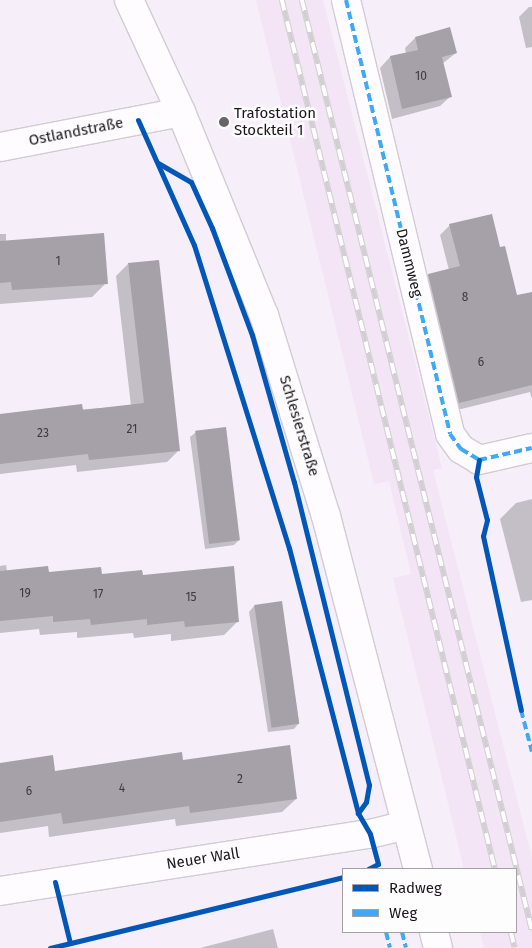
<!DOCTYPE html>
<html>
<head>
<meta charset="utf-8">
<style>
	body { margin:0 }
	#map { position:relative; width:532px; height:948px; overflow:hidden; background:#f6eef8; font-family:"Fira Sans",sans-serif }
	div>[style] { position:absolute }
	.built>* { inset:0; background:#f4e5f6 }
	.shadow>* { inset:0; background:#0003 }
	.building>* { inset:0; background:#a6a0a8; transform-origin:0 0 }
	.roads { filter:drop-shadow(1px 0 #d2cbd3) drop-shadow(-1px 0 #d2cbd3) drop-shadow(0 1px #d2cbd3) drop-shadow(0 -1px #d2cbd3) }
	.street>* { height:28px; margin:-14px; padding:0 14px; transform-origin:14px; border-radius:14px; background:#fefcfe }
	.rail>* { height:5.5px; margin-top:-2.75px; transform-origin:0; background:repeating-linear-gradient(90deg,#fdfdfd 0 11px,#d2cfd3 0 22px); box-sizing:border-box; border-block:1px solid #d2cfd3 }
	.quiet>* { height:4px; margin-top:-2px; transform-origin:0; background:repeating-linear-gradient(90deg,#3fa9f5 0 8px,transparent 0 12px) }
	.cycleway>* { height:5px; margin:-2.5px; padding:0 2.5px; transform-origin:2.5px; border-radius:2.5px; background:#0057b8 }
	.dots>* { width:14px; height:14px; translate:-50% -50%; box-sizing:border-box; border:2px solid #fdfdfd; border-radius:50% }
	span { translate:-50% -50%; white-space:nowrap; text-align:center; line-height:1.15; -webkit-text-stroke:5px #fdfdfd; paint-order:stroke }
	.number-label { font-size:12px; color:#3e383f }
	.number-label span { -webkit-text-stroke-width:0 }
	.poi-label { font-size:15px; color:#1b161c }
	.left { translate:0 -50%; text-align:left }
	.street-label { font-size:15px; color:#1b161c }
	.legend { position:absolute; left:342px; top:868px; width:175px; height:65px; box-sizing:border-box; background:#fdfdfd; border:1px solid #a3a1a3; margin:0; padding:6px 9px; list-style:none; font-size:15px; color:#1b161c }
	.legend li { display:flex; align-items:center; gap:10px; height:25px }
	.legend b { width:25px; border:1px solid #a3a1a3 }
</style>
</head>
<body>
<div id="map">
	<div class="built">
		<div style="clip-path:polygon(256px 0,323px 0,442px 468px,433px 470px,532px 858px,532px 948px,484px 948px,480px 932px,516px 932px,516px 869px,464px 869px,393px 578px,411px 574px,389px 481px,374px 484px)"></div>
	</div>
	<div class="shadow">
		<div style="clip-path:polygon(529px 7px,532px 7px,532px 47px,526px 48px,519px 17px)"></div>
		<div style="clip-path:polygon(415px 38px,456px 53px,442px 64px,451px 96px,440px 106px,392px 119px,380px 68px,390px 57px,406px 54px,405px 48px)"></div>
		<div style="clip-path:polygon(450px 225px,499px 248px,516px 297px,532px 293px,532px 399px,530px 392px,449px 412px,419px 284px,428px 275px,449px 270px,440px 235px)"></div>
		<div style="clip-path:polygon(0 234px,6px 234px,6px 242px,106px 283px,92px 297px,0 304px)"></div>
		<div style="clip-path:polygon(128px 264px,179px 450px,167px 462px,77px 472px,76px 465px,0 474px,0 415px,131px 406px,116px 276px)"></div>
		<div style="clip-path:polygon(196px 432px,239px 540px,234px 545px,205px 549px,190px 437px)"></div>
		<div style="clip-path:polygon(532px 499px,532px 600px,521px 602px,500px 519px,516px 503px)"></div>
		<div style="clip-path:polygon(6px 565px,7px 571px,141px 576px,238px 621px,224px 635px,171px 641px,171px 634px,134px 638px,133px 633px,77px 638px,77px 632px,40px 635px,39px 629px,0 633px,0 566px)"></div>
		<div style="clip-path:polygon(281px 602px,299px 723px,294px 729px,268px 732px,249px 612px,254px 606px)"></div>
		<div style="clip-path:polygon(182px 762px,296px 799px,282px 812px,176px 826px,175px 819px,49px 837px,48px 826px,0 833px,0 764px,54px 772px)"></div>
		<div style="clip-path:polygon(273px 929px,278px 948px,200px 948px)"></div>
	</div>
	<div class="building">
		<div style="clip-path:polygon(450px 27px,457px 53px,442px 57px,452px 97px,402px 109px,390px 56px,418px 50px,415px 37px)"></div>
		<div style="clip-path:polygon(492px 214px,500px 247px,505px 246px,517px 295px,532px 292px,532px 385px,459px 403px,428px 274px,460px 266px,449px 224px)"></div>
		<div style="clip-path:polygon(104px 233px,108px 284px,12px 290px,11px 282px,0 283px,0 241px)"></div>
		<div style="clip-path:polygon(159px 260px,180px 451px,89px 460px,88px 454px,0 464px,0 414px,82px 404px,83px 410px,144px 403px,128px 263px)"></div>
		<div style="left:226px;top:427px;width:114px;height:31px;rotate:83deg"></div>
		<div style="clip-path:polygon(48px 566px,49px 572px,101px 567px,102px 574px,142px 570px,143px 575px,234px 566px,239px 622px,185px 627px,184px 621px,147px 625px,147px 619px,91px 625px,90px 619px,53px 622px,53px 616px,0 621px,0 571px)"></div>
		<div style="left:282px;top:601px;width:124px;height:28px;rotate:82deg"></div>
		<div style="clip-path:polygon(290px 745px,297px 799px,190px 813px,189px 806px,63px 824px,61px 813px,0 822px,0 763px,53px 755px,55px 771px,182px 752px,183px 760px)"></div>
	</div>
	<div class="roads">
		<div class="street">
			<div style="left:129px;top:0;width:123px;rotate:65.1deg"></div>
			<div style="left:181px;top:112px;width:219px;rotate:67.8deg"></div>
			<div style="left:264px;top:315px;width:210px;rotate:72.9deg"></div>
			<div style="left:326px;top:516px;width:365px;rotate:75.4deg"></div>
			<div style="left:346px;top:0;width:446px;rotate:76.5deg"></div>
			<div style="left:450px;top:434px;width:19px;rotate:54deg"></div>
			<div style="left:461px;top:449px;width:21px;rotate:31deg"></div>
			<div style="left:479px;top:460px;width:54px;rotate:-12.8deg"></div>
			<div style="left:0;top:147px;width:184px;rotate:-10.9deg"></div>
			<div style="left:0;top:891px;width:374px;rotate:-8.8deg"></div>
			<div style="left:370px;top:834px;width:37px;rotate:-14deg"></div>
			<div style="left:434px;top:932px;width:16px;rotate:76deg"></div>
		</div>
	</div>
	<div class="rail">
		<div style="left:282px;top:0;width:895px;rotate:76.23deg"></div>
		<div style="left:302px;top:0;width:958px;rotate:76.11deg"></div>
		<div style="left:511px;top:932px;width:16px;rotate:76deg"></div>
	</div>
	<div class="quiet">
		<div style="left:346px;top:0;width:446px;rotate:76.5deg"></div>
		<div style="left:450px;top:434px;width:19px;rotate:54deg"></div>
		<div style="left:461px;top:449px;width:21px;rotate:31deg"></div>
		<div style="left:479px;top:460px;width:54px;rotate:-12.8deg"></div>
		<div style="left:521px;top:710px;width:43px;rotate:75.3deg"></div>
		<div style="left:386px;top:932px;width:16px;rotate:76deg"></div>
		<div style="left:402px;top:932px;width:16px;rotate:76deg"></div>
	</div>
	<div class="cycleway">
		<div style="left:138px;top:120px;width:137px;rotate:65.9deg"></div>
		<div style="left:194px;top:245px;width:318px;rotate:72.6deg"></div>
		<div style="left:289px;top:548px;width:274px;rotate:75.4deg"></div>
		<div style="left:358px;top:813px;width:24px;rotate:60deg"></div>
		<div style="left:370px;top:834px;width:31px;rotate:75deg"></div>
		<div style="left:378px;top:864px;width:11px;rotate:153deg"></div>
		<div style="left:158px;top:163px;width:38px;rotate:30deg"></div>
		<div style="left:191px;top:182px;width:51px;rotate:65.5deg"></div>
		<div style="left:212px;top:228px;width:114px;rotate:69.5deg"></div>
		<div style="left:252px;top:335px;width:153px;rotate:74.1deg"></div>
		<div style="left:294px;top:482px;width:312px;rotate:76.1deg"></div>
		<div style="left:369px;top:785px;width:17px;rotate:100deg"></div>
		<div style="left:366px;top:802px;width:14px;rotate:126deg"></div>
		<div style="left:479px;top:460px;width:17px;rotate:100deg"></div>
		<div style="left:476px;top:477px;width:44px;rotate:75.7deg"></div>
		<div style="left:487px;top:520px;width:16px;rotate:104deg"></div>
		<div style="left:483px;top:536px;width:178px;rotate:77.7deg"></div>
		<div style="left:55px;top:882px;width:63px;rotate:76.2deg"></div>
		<div style="left:50px;top:948px;width:301px;rotate:-13.6deg"></div>
	</div>
	<div class="dots">
		<div style="left:224px;top:122px;background:#686269"></div>
	</div>
	<div class="number-label">
		<span style="left:421px;top:77px">10</span>
		<span style="left:58px;top:262px">1</span>
		<span style="left:465px;top:298px">8</span>
		<span style="left:481px;top:363px">6</span>
		<span style="left:132px;top:430px">21</span>
		<span style="left:43px;top:434px">23</span>
		<span style="left:25px;top:594px">19</span>
		<span style="left:98px;top:595px">17</span>
		<span style="left:191px;top:598px">15</span>
		<span style="left:240px;top:780px">2</span>
		<span style="left:122px;top:789px">4</span>
		<span style="left:29px;top:792px">6</span>
	</div>
	<div class="poi-label">
		<span class="left" style="left:234px;top:122px">Trafostation<br>Stockteil 1</span>
	</div>
	<div class="street-label">
		<span style="left:76px;top:132px;rotate:-11deg">Ostlandstraße</span>
		<span style="left:409px;top:263px;rotate:76deg">Dammweg</span>
		<span style="left:299px;top:426px;rotate:73deg">Schlesierstraße</span>
		<span style="left:203px;top:859px;rotate:-9deg">Neuer Wall</span>
	</div>
	<ul class="legend">
	<li><b style="height:6px;background:#0057b8"></b>Radweg</li>
	<li><b style="height:6px;background:#3fa9f5"></b>Weg</li>
	</ul>
</div>
</body>
</html>
